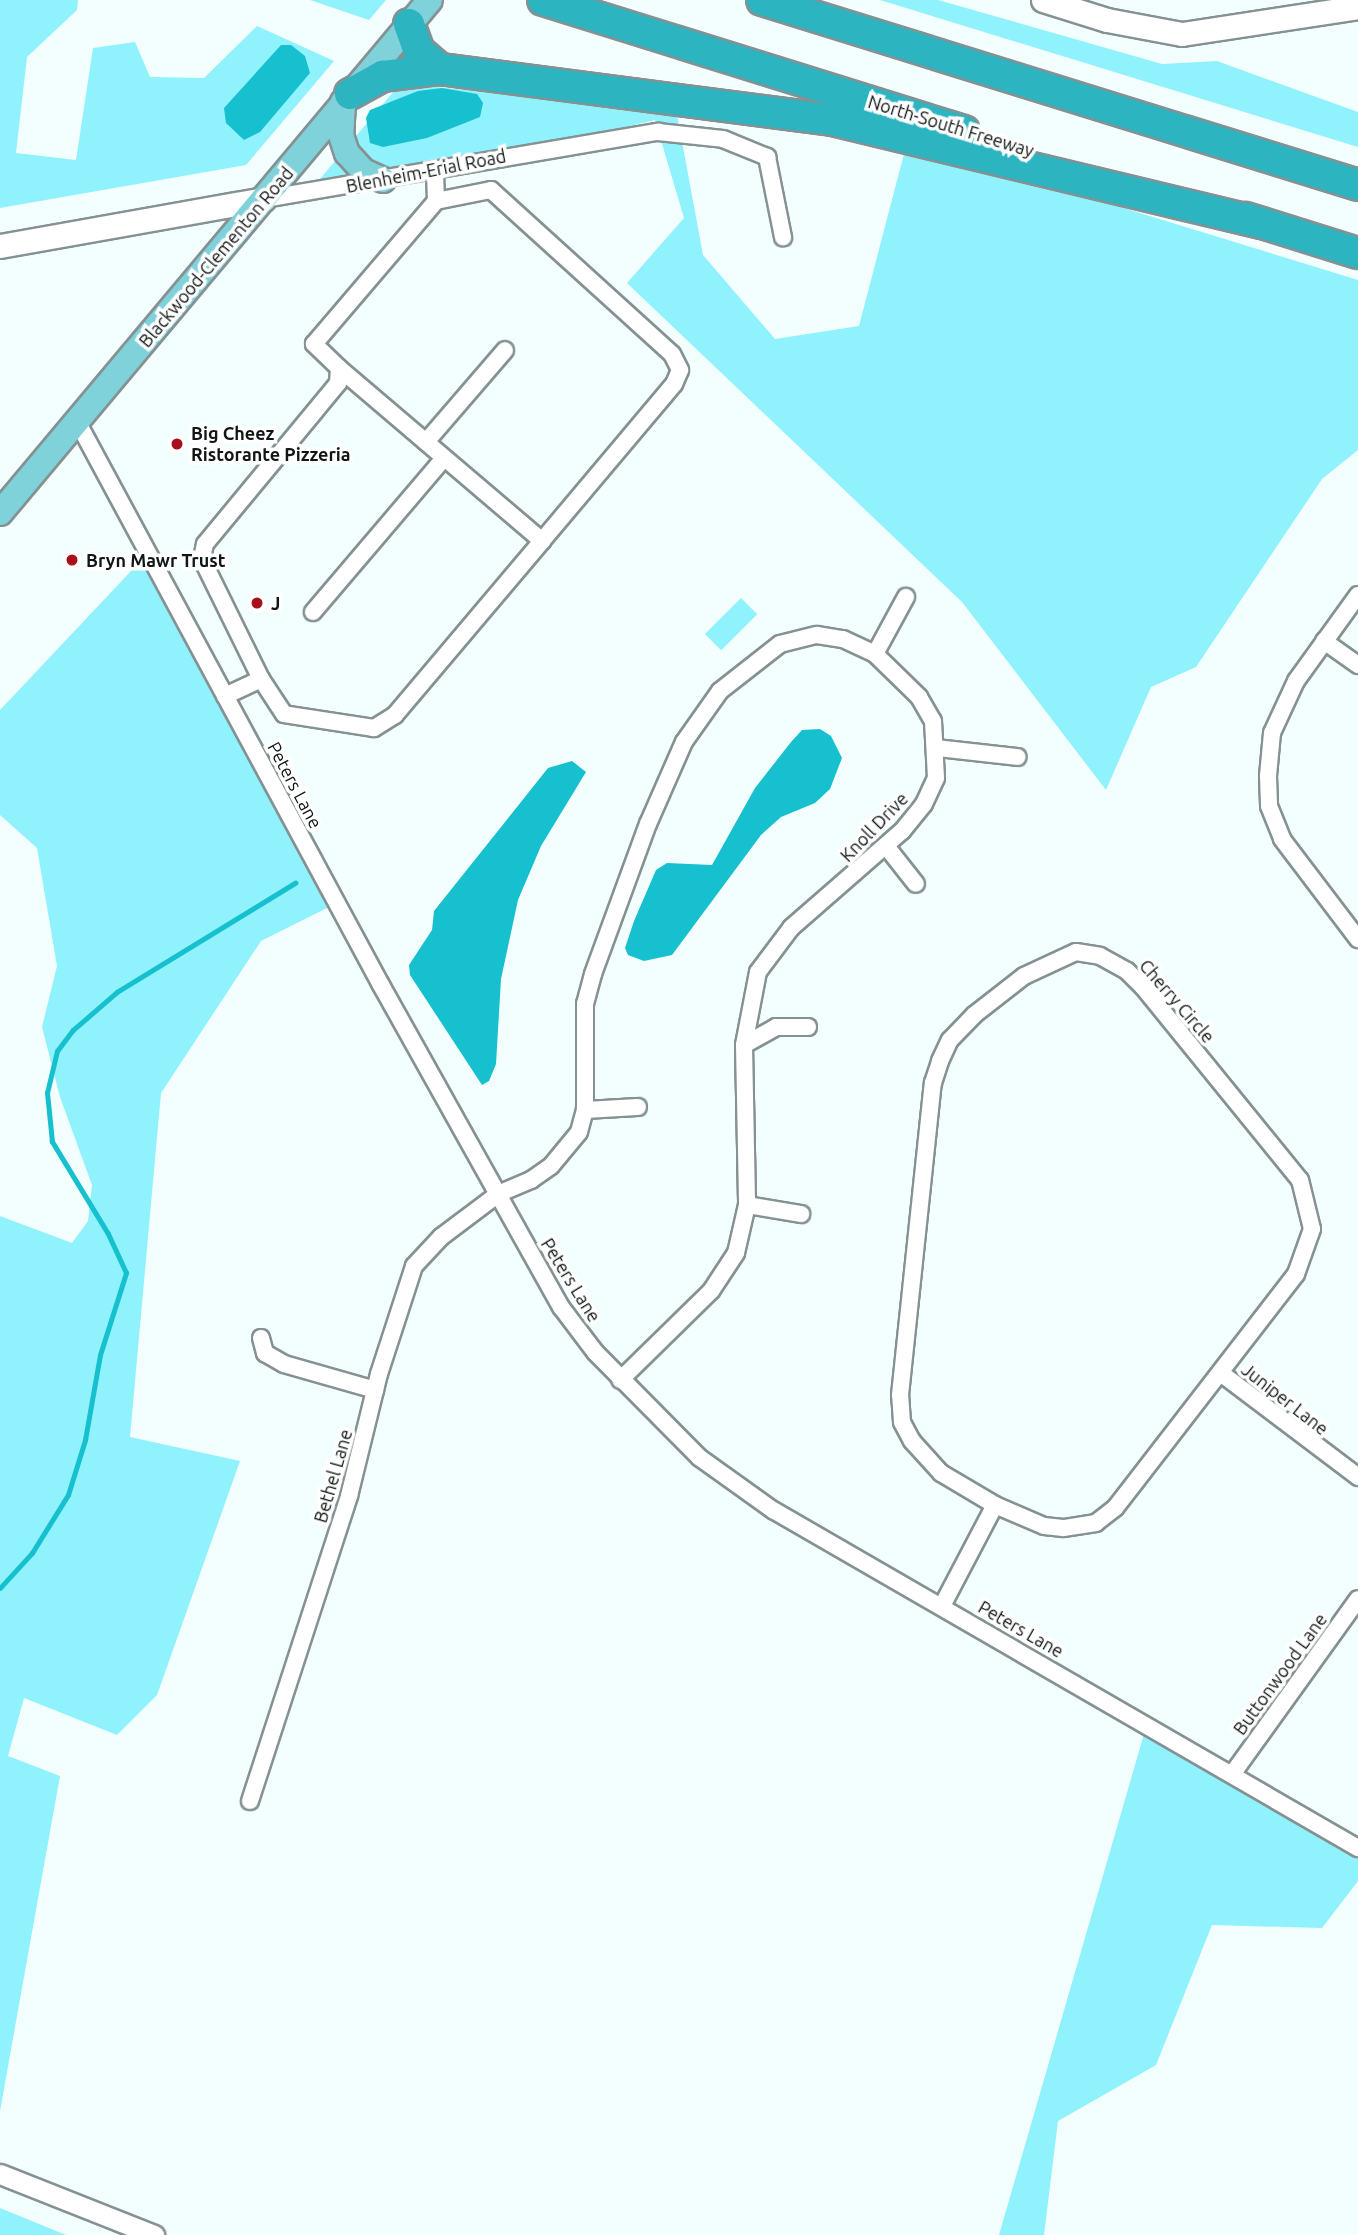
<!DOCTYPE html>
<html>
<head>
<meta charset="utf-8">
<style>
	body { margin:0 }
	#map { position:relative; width:1358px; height:2235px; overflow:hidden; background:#f3feff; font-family:Ubuntu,sans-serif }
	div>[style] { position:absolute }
	.green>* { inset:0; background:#8ff2fd; transform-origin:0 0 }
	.water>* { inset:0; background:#17c0cf }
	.stream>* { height:4.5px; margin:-2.25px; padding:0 2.25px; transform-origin:2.25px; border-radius:2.25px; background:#17c0cf }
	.roads { filter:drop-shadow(2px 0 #859193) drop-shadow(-2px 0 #859193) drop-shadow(0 2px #859193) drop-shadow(0 -2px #859193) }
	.minor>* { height:16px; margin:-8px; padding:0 8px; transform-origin:8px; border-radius:8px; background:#fff }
	.tertiary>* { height:19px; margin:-9.5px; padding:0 9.5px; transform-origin:9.5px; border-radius:9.5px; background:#fff }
	.secondary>* { height:23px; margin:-11.5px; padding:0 11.5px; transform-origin:11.5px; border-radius:11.5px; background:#fff }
	.primary>* { height:24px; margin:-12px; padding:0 12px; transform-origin:12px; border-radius:12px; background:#80d2da }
	.motorway>* { height:30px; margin:-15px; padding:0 15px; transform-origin:15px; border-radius:15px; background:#2cb4c1 }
	.dots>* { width:19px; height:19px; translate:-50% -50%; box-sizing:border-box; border:4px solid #fff; border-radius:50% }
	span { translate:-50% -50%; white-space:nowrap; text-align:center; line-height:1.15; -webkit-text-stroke:7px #fff; paint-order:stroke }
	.street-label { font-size:18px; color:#101515 }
	.poi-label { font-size:18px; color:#101515; font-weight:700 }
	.left { translate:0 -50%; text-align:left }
</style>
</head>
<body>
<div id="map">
	<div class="green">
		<div style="clip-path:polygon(0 0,78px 0,77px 10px,27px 57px,16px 153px,76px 160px,93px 48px,135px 42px,150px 77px,204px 78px,257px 26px,334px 61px,246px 165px,0 208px)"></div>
		<div style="clip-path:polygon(310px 0,386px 0,369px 20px)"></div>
		<div style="clip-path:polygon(880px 0,938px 0,1162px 64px,1217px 61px,1358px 112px,1358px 147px)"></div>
		<div style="clip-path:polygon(410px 72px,436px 87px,676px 109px,703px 255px,775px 339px,859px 326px,906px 146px,902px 140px,1358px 280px,1358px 450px,1322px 479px,1196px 667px,1151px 687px,1106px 790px,962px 602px,627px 283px,684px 218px,655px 120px,517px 153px,309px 192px)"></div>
		<div style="clip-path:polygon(149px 552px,341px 901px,261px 941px,161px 1093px,130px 1437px,240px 1461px,157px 1695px,117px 1735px,24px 1698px,8px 1756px,60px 1776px,0 2111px,0 1216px,72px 1243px,88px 1221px,92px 1185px,60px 1097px,42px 1027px,57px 966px,37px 848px,0 815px,0 710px)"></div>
		<div style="left:741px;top:598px;width:23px;height:51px;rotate:45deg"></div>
		<div style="clip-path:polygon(1148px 1720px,1358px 1847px,1358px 1881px,1322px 1928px,1212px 1925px,1156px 2065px,1058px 2121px,1044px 2235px,999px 2235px)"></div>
		<div style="clip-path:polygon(0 2208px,66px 2235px,0 2235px)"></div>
	</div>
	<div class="water">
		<div style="clip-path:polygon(281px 45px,291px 45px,305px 56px,310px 73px,260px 132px,244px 140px,226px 123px,224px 108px)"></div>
		<div style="clip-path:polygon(442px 88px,477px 94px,483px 103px,480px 117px,427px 138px,383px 147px,370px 143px,366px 118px,370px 110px,418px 91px)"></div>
		<div style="clip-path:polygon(820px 729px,831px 736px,842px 758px,830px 789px,815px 803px,781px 817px,761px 835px,672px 955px,644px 961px,628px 955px,625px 948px,634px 921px,656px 870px,667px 863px,712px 865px,755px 788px,791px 742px,802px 730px)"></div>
		<div style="clip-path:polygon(572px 761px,586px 772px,541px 846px,518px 900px,501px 979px,496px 1064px,489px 1081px,482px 1085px,410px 975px,409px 965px,432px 930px,434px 911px,548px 768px)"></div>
	</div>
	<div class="stream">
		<div style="left:0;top:1588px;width:47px;rotate:-47.6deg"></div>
		<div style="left:32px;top:1553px;width:68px;rotate:-58.2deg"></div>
		<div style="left:68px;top:1495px;width:58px;rotate:-72.8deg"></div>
		<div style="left:85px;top:1440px;width:86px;rotate:-80deg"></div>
		<div style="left:100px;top:1355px;width:86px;rotate:-72.4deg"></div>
		<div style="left:126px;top:1273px;width:43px;rotate:-114.8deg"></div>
		<div style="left:108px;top:1234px;width:108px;rotate:-121.3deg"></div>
		<div style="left:52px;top:1142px;width:49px;rotate:-95.8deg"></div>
		<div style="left:47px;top:1093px;width:43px;rotate:-76.6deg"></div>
		<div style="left:57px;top:1051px;width:26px;rotate:-53deg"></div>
		<div style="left:73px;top:1030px;width:58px;rotate:-40.8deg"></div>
		<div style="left:117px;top:992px;width:209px;rotate:-31.5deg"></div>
	</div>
	<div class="roads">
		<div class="minor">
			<div style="left:264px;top:199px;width:400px;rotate:-9.7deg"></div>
			<div style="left:658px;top:132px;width:65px;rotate:6.1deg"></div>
			<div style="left:723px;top:139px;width:48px;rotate:22.2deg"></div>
			<div style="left:767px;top:157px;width:82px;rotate:78.7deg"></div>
			<div style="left:436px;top:201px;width:56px;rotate:-11.3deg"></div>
			<div style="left:491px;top:190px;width:244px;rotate:42.2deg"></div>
			<div style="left:672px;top:354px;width:18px;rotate:63deg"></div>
			<div style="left:680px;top:370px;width:15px;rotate:113deg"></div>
			<div style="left:674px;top:384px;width:205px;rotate:130.1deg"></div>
			<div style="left:339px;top:368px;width:267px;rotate:40.4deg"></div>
			<div style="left:542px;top:541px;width:228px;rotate:130.2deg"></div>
			<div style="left:395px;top:715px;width:25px;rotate:148deg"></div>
			<div style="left:374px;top:728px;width:91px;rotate:-171.2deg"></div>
			<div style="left:284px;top:714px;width:42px;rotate:-123.3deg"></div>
			<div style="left:261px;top:679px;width:134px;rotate:-116.2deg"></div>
			<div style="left:202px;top:559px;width:15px;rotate:-79deg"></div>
			<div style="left:205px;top:544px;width:209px;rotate:-50.4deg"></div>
			<div style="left:338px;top:383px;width:15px;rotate:-86deg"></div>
			<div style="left:339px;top:368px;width:35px;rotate:-136deg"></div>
			<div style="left:314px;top:344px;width:188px;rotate:-49.5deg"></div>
			<div style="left:436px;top:201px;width:30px;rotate:-92deg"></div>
			<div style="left:78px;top:423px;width:638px;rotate:61.67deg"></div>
			<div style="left:381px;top:985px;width:369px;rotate:60.8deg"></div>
			<div style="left:561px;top:1307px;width:56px;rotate:52.9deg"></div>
			<div style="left:595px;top:1352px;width:149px;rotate:45.3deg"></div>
			<div style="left:700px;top:1458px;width:90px;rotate:35.5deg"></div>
			<div style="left:773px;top:1510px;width:676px;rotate:30.02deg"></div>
			<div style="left:426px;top:442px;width:121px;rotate:-49.3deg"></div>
			<div style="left:1358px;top:595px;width:106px;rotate:125.8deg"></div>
			<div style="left:1296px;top:681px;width:57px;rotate:114.8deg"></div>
			<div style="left:1272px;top:733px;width:43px;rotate:95.3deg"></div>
			<div style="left:1268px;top:776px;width:30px;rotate:88deg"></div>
			<div style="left:1269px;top:806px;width:35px;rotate:68deg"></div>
			<div style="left:1282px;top:839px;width:126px;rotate:52.8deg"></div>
			<div style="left:313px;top:612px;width:202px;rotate:-49.6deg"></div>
			<div style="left:1324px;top:641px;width:42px;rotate:35.2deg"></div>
			<div style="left:875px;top:654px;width:65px;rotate:-61.5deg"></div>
			<div style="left:225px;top:696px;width:40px;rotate:-25deg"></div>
			<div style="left:937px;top:748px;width:81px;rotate:6.4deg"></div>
			<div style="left:886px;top:846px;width:48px;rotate:51.7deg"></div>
			<div style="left:1076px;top:952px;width:24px;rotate:9deg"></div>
			<div style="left:1100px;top:956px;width:31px;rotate:29deg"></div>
			<div style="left:1127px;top:971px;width:23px;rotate:45deg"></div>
			<div style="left:1143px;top:987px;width:249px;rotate:50.9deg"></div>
			<div style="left:1300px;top:1180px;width:50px;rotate:76.2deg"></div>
			<div style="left:1312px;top:1229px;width:48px;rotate:109.6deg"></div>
			<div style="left:1296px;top:1274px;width:296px;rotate:127.7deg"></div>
			<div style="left:1115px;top:1508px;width:24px;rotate:142deg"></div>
			<div style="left:1096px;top:1523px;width:33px;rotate:171deg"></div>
			<div style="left:1063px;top:1528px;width:19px;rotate:-174deg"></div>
			<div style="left:1044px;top:1526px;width:53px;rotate:-156.8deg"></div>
			<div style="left:995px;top:1505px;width:63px;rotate:-149.3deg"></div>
			<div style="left:941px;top:1473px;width:43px;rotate:-132.2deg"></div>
			<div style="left:912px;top:1441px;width:21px;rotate:-118deg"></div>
			<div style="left:902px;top:1422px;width:27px;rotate:-94deg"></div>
			<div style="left:900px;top:1395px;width:314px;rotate:-84deg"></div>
			<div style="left:933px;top:1083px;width:23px;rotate:-72deg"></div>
			<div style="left:940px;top:1061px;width:23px;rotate:-65deg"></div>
			<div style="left:950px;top:1040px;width:35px;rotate:-46deg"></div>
			<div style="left:974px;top:1015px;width:63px;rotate:-38deg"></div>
			<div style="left:1024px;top:976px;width:57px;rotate:-24.8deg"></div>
			<div style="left:744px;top:1045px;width:37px;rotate:-29deg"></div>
			<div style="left:776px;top:1027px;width:32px"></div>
			<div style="left:585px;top:1110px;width:53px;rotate:-3.2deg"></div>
			<div style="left:747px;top:1205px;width:55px;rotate:9.5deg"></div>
			<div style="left:261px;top:1338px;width:16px;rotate:75deg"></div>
			<div style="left:265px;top:1353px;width:22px;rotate:30deg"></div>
			<div style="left:284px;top:1364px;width:95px;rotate:15.9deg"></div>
			<div style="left:1222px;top:1374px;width:171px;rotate:37.1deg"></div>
			<div style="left:942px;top:1606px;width:114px;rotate:-62.3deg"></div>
			<div style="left:1233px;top:1773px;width:214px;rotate:-54.3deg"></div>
			<div style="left:250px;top:1801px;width:321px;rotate:-72deg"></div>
			<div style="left:349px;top:1496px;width:126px;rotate:-76.2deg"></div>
			<div style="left:379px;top:1374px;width:114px;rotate:-72deg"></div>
			<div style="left:414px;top:1266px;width:40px;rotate:-47deg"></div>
			<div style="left:441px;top:1237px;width:71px;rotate:-37deg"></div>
			<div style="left:498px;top:1194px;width:36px;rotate:-23deg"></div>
			<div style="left:531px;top:1180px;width:24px;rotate:-35deg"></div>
			<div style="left:551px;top:1166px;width:44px;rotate:-50.5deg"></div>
			<div style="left:579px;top:1132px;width:23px;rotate:-75deg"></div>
			<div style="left:585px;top:1110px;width:106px;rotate:-90deg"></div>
			<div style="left:585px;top:1004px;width:31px;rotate:-75deg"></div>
			<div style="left:593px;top:974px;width:160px;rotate:-69.9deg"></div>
			<div style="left:648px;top:824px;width:90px;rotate:-66.3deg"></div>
			<div style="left:684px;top:742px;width:62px;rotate:-54.8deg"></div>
			<div style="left:720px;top:691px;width:76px;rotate:-38.1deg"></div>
			<div style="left:780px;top:644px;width:38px;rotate:-14deg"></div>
			<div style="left:817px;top:635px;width:26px;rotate:9deg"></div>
			<div style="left:843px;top:639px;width:35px;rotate:25deg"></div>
			<div style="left:875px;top:654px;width:62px;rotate:44.3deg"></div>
			<div style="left:919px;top:697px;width:28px;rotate:60deg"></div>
			<div style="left:933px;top:721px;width:57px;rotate:87deg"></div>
			<div style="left:936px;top:778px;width:29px;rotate:115deg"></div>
			<div style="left:924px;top:804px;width:35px;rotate:129deg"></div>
			<div style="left:902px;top:831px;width:147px;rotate:138.9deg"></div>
			<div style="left:791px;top:928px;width:55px;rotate:126.9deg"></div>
			<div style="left:758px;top:972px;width:74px;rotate:100.9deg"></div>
			<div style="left:744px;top:1045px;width:160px;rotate:88.9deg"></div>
			<div style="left:747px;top:1205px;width:49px;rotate:102.9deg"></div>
			<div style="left:736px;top:1253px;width:45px;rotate:123.3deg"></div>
			<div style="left:711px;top:1291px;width:127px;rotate:135.6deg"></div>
		</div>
		<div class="tertiary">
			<div style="left:0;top:2174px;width:166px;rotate:21.6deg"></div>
		</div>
		<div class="secondary">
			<div style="left:1043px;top:0;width:67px;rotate:17.4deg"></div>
			<div style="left:1107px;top:20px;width:76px;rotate:10.6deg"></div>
			<div style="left:1182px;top:34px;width:178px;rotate:-8.7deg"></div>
			<div style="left:0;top:246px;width:268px;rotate:-10.1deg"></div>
		</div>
		<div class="primary">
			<div style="left:343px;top:102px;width:33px;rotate:93deg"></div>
			<div style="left:341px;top:135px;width:19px;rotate:72deg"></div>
			<div style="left:347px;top:153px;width:24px;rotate:48deg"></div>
			<div style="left:363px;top:171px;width:22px;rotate:24deg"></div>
			<div style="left:0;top:513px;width:669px;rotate:-50.03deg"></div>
		</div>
		<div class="motorway">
			<div style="left:543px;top:0;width:441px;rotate:17.3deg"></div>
			<div style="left:762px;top:0;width:624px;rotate:17.24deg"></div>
			<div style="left:409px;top:24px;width:29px;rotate:70deg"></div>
			<div style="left:419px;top:51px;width:28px;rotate:41deg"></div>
			<div style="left:440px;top:69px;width:395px;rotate:7.4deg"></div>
			<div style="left:832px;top:120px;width:442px;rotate:13.5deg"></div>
			<div style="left:350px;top:94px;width:38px;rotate:-29deg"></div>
			<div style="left:383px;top:76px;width:57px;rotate:-7deg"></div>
			<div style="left:1246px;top:218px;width:117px;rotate:17.4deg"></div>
		</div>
	</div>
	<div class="dots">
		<div style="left:177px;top:444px;background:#a7101d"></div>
		<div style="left:72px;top:560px;background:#a7101d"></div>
		<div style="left:257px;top:603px;background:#a7101d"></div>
	</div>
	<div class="street-label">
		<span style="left:951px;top:126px;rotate:17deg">North-South Freeway</span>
		<span style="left:426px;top:171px;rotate:-11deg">Blenheim-Erial Road</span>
		<span style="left:216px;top:257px;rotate:-50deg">Blackwood-Clementon Road</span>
		<span style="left:295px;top:785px;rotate:62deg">Peters Lane</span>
		<span style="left:874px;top:827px;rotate:-46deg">Knoll Drive</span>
		<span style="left:1177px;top:1001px;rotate:49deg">Cherry Circle</span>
		<span style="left:571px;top:1280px;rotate:58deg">Peters Lane</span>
		<span style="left:1285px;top:1399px;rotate:38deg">Juniper Lane</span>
		<span style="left:333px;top:1476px;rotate:-74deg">Bethel Lane</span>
		<span style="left:1021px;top:1629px;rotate:30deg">Peters Lane</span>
		<span style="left:1280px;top:1674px;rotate:-54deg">Buttonwood Lane</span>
	</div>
	<div class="poi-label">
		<span class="left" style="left:191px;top:444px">Big Cheez<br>Ristorante Pizzeria</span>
		<span class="left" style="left:86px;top:560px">Bryn Mawr Trust</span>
		<span class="left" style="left:271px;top:603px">J</span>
	</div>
</div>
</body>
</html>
